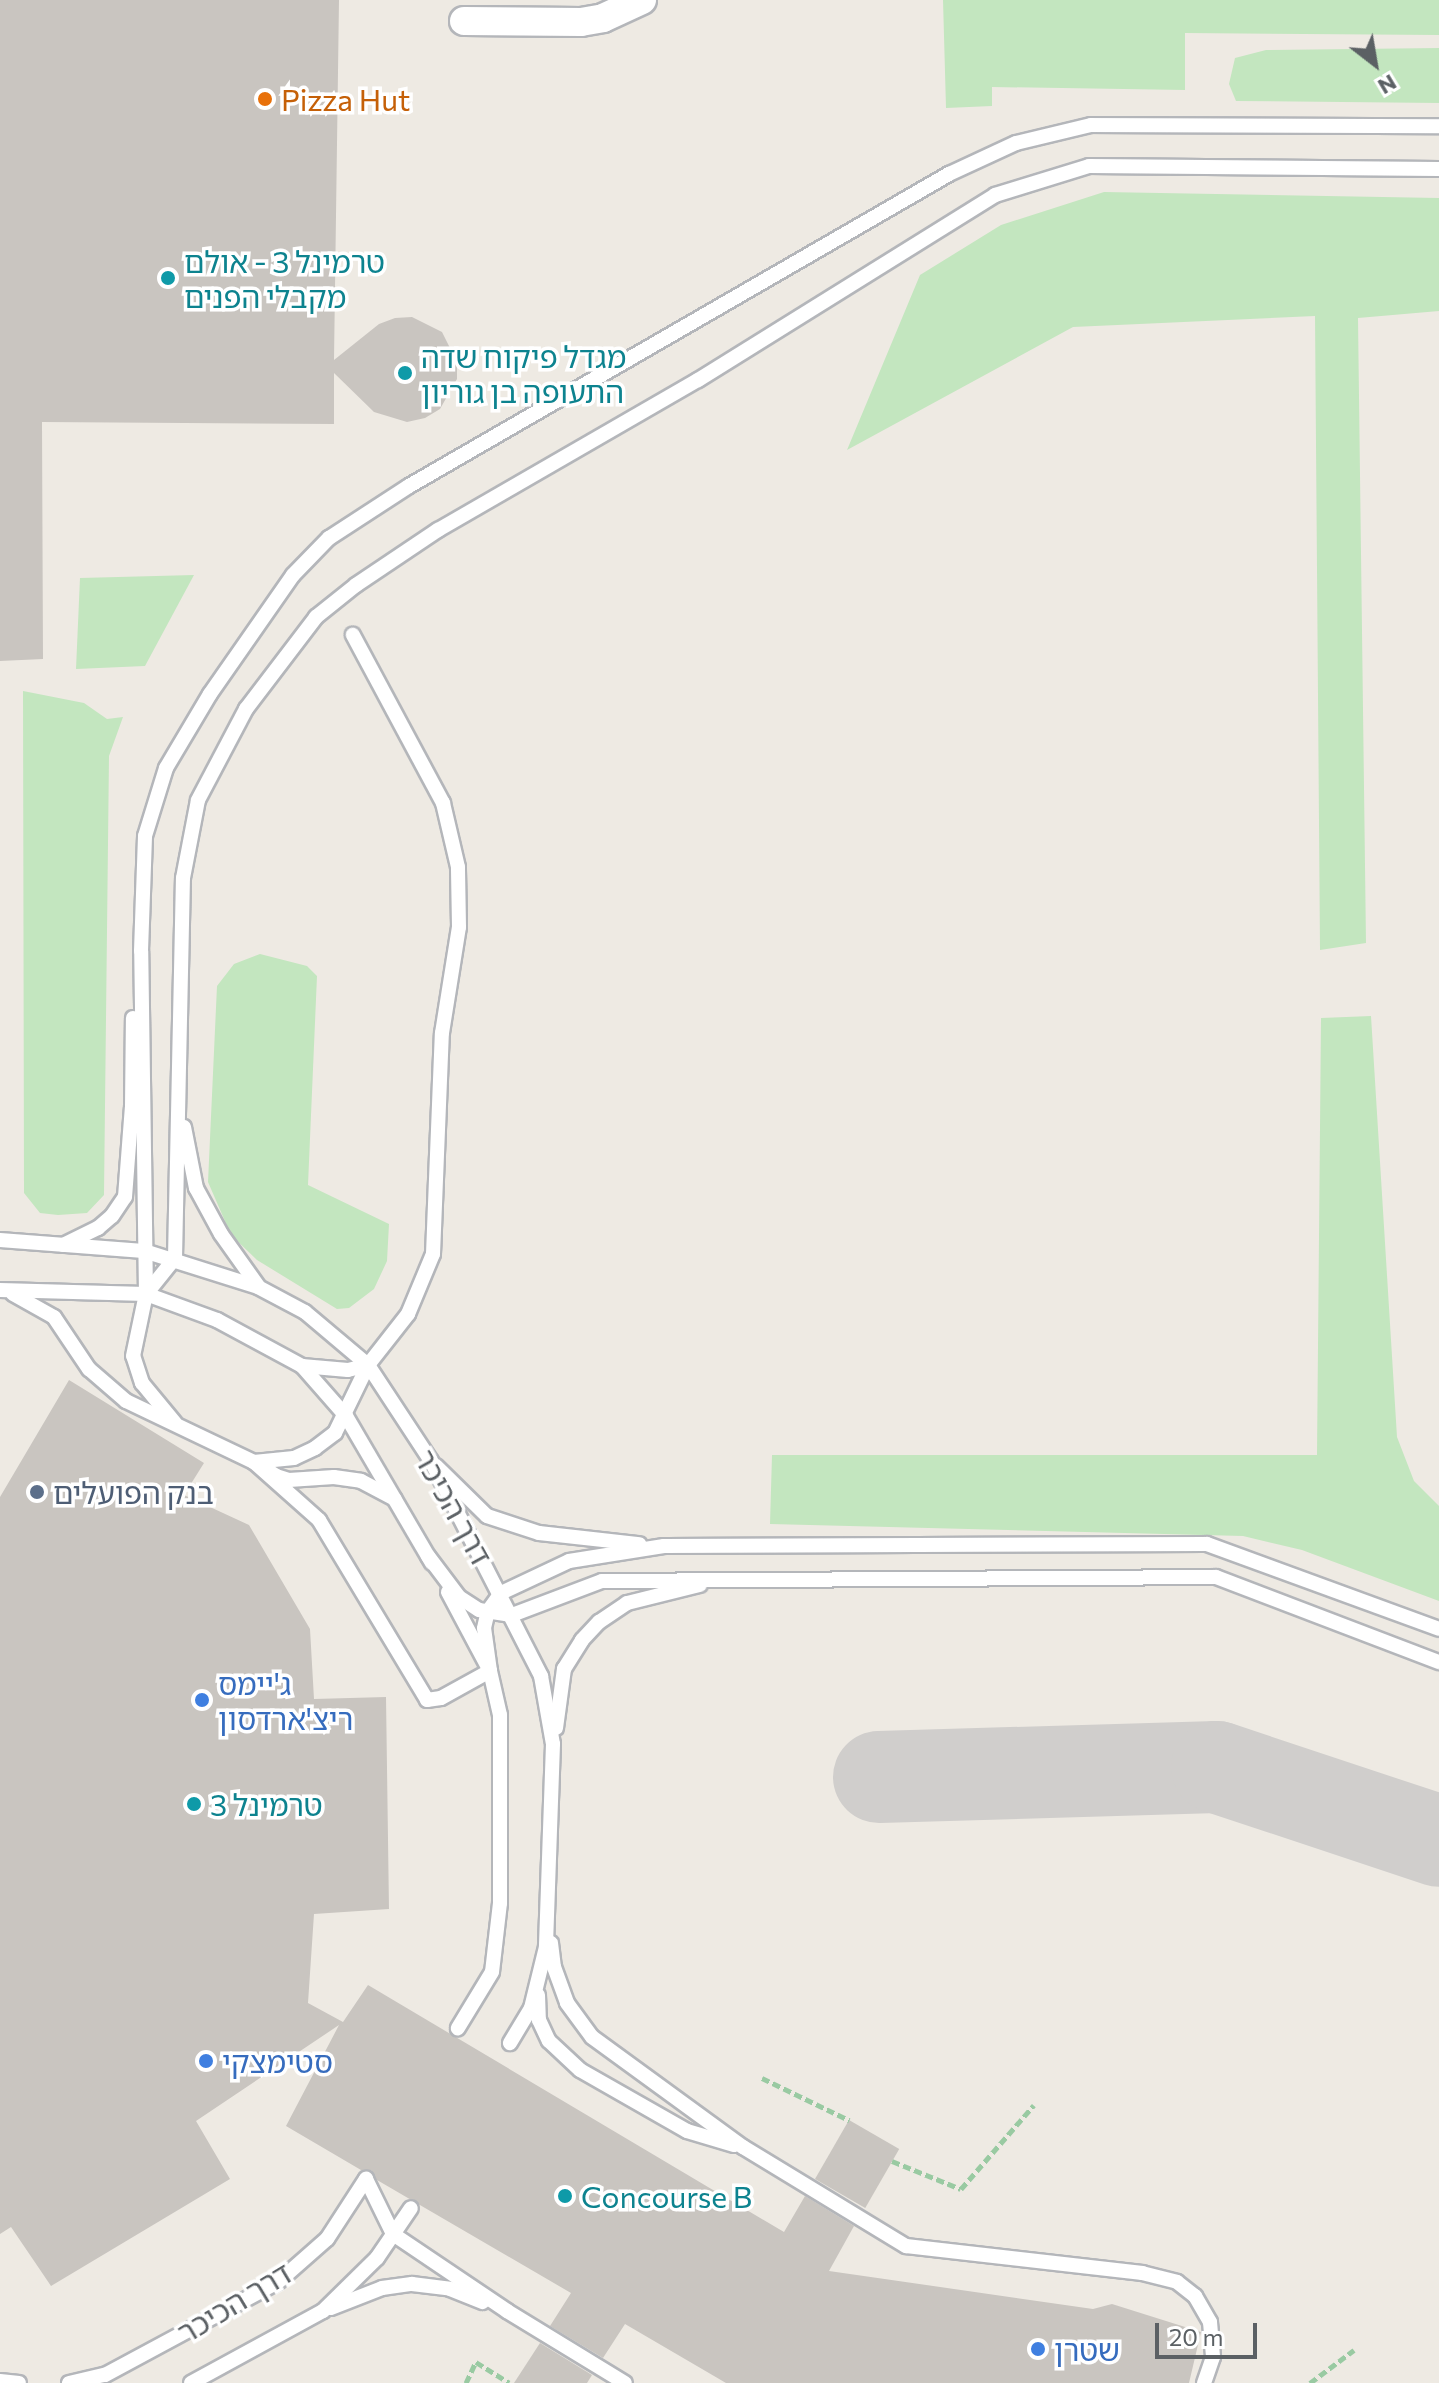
<!DOCTYPE html>
<html>
<head>
<meta charset="utf-8">
<style>
	body { margin:0 }
	#map { position:relative; width:1439px; height:2383px; overflow:hidden; background:#eeeae3; font-family:Commissioner,"Noto Sans Hebrew",sans-serif }
	div>[style] { position:absolute }
	.green>* { inset:0; background:#c3e6bf }
	.taxiway>* { height:92px; margin:-46px; padding:0 46px; transform-origin:46px; border-radius:46px; background:#d0cecc }
	.building>* { inset:0; background:#c9c5c0; transform-origin:0 0 }
	.path>* { height:5px; margin-top:-2.5px; transform-origin:0; background:repeating-linear-gradient(90deg,#99caa2 0 8px,transparent 0 12px) }
	.roads { filter:drop-shadow(2px 0 #b4b6ba) drop-shadow(-2px 0 #b4b6ba) drop-shadow(0 2px #b4b6ba) drop-shadow(0 -2px #b4b6ba) }
	.service>* { height:14px; margin:-7px; padding:0 7px; transform-origin:7px; border-radius:7px; background:#fff }
	.minor>* { height:28px; margin:-14px; padding:0 14px; transform-origin:14px; border-radius:14px; background:#fff }
	.dots>* { width:22px; height:22px; translate:-50% -50%; box-sizing:border-box; border:4px solid #fff; border-radius:50% }
	span { translate:-50% -50%; white-space:nowrap; text-align:center; line-height:1.15; -webkit-text-stroke:7px #fff; paint-order:stroke }
	.food-label { font-size:30px; color:#c56008 }
	.left { translate:0 -50%; text-align:left }
	.culture-label { font-size:30px; color:#0d838f }
	.service-label { font-size:30px; color:#4e5e75 }
	.street-label { font-size:30px; color:#5b6064 }
	.shop-label { font-size:30px; color:#366cbe }
	.north { position:absolute; left:1335px; top:24px; width:80px; height:80px; -webkit-text-stroke:6px #fff; paint-order:stroke; rotate:149deg; font-size:22px; font-weight:700; line-height:32px; text-align:center; color:#5b6064 }
	.north::after { content:''; display:block; margin:auto; width:28px; height:36px; background:#5b6064; clip-path:polygon(50% 0,100% 100%,50% 72%,0 100%) }
	.scale { position:absolute; left:1155px; top:2323px; width:102px; height:36px; box-sizing:border-box; border:4px solid #5b6064; border-top:0; padding-left:10px; font-size:24px; line-height:28px; white-space:nowrap; color:#5b6064; -webkit-text-stroke:6px #fff; paint-order:stroke }
</style>
</head>
<body>
<div id="map">
	<div class="green">
		<div style="clip-path:polygon(943px 0,1439px 0,1439px 35px,1185px 33px,1185px 90px,992px 87px,992px 106px,946px 108px)"></div>
		<div style="clip-path:polygon(1439px 48px,1439px 103px,1236px 101px,1229px 84px,1235px 58px,1266px 50px)"></div>
		<div style="clip-path:polygon(1104px 192px,1439px 198px,1439px 311px,1358px 318px,1366px 943px,1320px 950px,1315px 316px,1073px 327px,847px 450px,920px 275px,1001px 225px)"></div>
		<div style="clip-path:polygon(194px 575px,145px 666px,76px 669px,80px 578px)"></div>
		<div style="clip-path:polygon(23px 691px,84px 703px,107px 719px,123px 717px,109px 756px,104px 1195px,87px 1213px,58px 1215px,40px 1213px,24px 1193px)"></div>
		<div style="clip-path:polygon(260px 954px,307px 966px,317px 976px,308px 1185px,389px 1224px,387px 1261px,374px 1289px,349px 1308px,337px 1309px,257px 1260px,231px 1235px,208px 1182px,217px 986px,234px 964px)"></div>
		<div style="clip-path:polygon(1371px 1016px,1397px 1437px,1414px 1481px,1439px 1506px,1439px 1601px,1302px 1550px,1243px 1536px,770px 1524px,772px 1455px,1317px 1455px,1321px 1018px)"></div>
	</div>
	<div class="taxiway">
		<div style="left:879px;top:1777px;width:338px;rotate:-1.7deg"></div>
		<div style="left:1217px;top:1767px;width:234px;rotate:18.4deg"></div>
	</div>
	<div class="building">
		<div style="clip-path:polygon(0 0,339px 0,334px 360px,379px 324px,395px 318px,412px 317px,442px 332px,457px 362px,457px 379px,440px 409px,425px 418px,407px 422px,374px 412px,334px 373px,334px 424px,42px 422px,43px 659px,0 661px)"></div>
		<div style="clip-path:polygon(69px 1380px,204px 1463px,184px 1495px,249px 1525px,310px 1629px,314px 1699px,386px 1697px,389px 1909px,314px 1914px,308px 2003px,343px 2022px,368px 1985px,784px 2232px,805px 2196px,854px 2226px,829px 2271px,1093px 2309px,1112px 2304px,1201px 2332px,1189px 2383px,726px 2383px,625px 2324px,603px 2358px,550px 2326px,571px 2293px,377px 2180px,371px 2170px,361px 2170px,286px 2126px,339px 2025px,196px 2121px,230px 2179px,51px 2286px,11px 2227px,0 2234px,0 1497px)"></div>
		<div style="left:849px;top:2120px;width:58px;height:68px;rotate:30deg"></div>
		<div style="clip-path:polygon(540px 2343px,592px 2375px,587px 2383px,514px 2383px)"></div>
	</div>
	<div class="path">
		<div style="left:762px;top:2078px;width:97px;rotate:25.8deg"></div>
		<div style="left:892px;top:2161px;width:74px;rotate:22.1deg"></div>
		<div style="left:961px;top:2189px;width:111px;rotate:-49deg"></div>
		<div style="left:466px;top:2383px;width:23px;rotate:-65deg"></div>
		<div style="left:476px;top:2362px;width:39px;rotate:32deg"></div>
		<div style="left:1310px;top:2383px;width:55px;rotate:-36.9deg"></div>
	</div>
	<div class="roads">
		<div class="service">
			<div style="left:184px;top:1127px;width:62px;rotate:78.9deg"></div>
			<div style="left:196px;top:1188px;width:52px;rotate:61.5deg"></div>
			<div style="left:221px;top:1234px;width:64px;rotate:54.6deg"></div>
			<div style="left:0;top:1240px;width:144px;rotate:4.4deg"></div>
			<div style="left:144px;top:1251px;width:120px;rotate:17.5deg"></div>
			<div style="left:258px;top:1287px;width:53px;rotate:28deg"></div>
			<div style="left:305px;top:1312px;width:82px;rotate:40.1deg"></div>
			<div style="left:368px;top:1365px;width:115px;rotate:56.7deg"></div>
			<div style="left:431px;top:1461px;width:242px;rotate:62.9deg"></div>
			<div style="left:541px;top:1676px;width:69px;rotate:80deg"></div>
			<div style="left:553px;top:1744px;width:203px;rotate:92deg"></div>
			<div style="left:546px;top:1947px;width:63px;rotate:103.8deg"></div>
			<div style="left:531px;top:2008px;width:41px;rotate:121deg"></div>
			<div style="left:63px;top:1245px;width:39px;rotate:-26deg"></div>
			<div style="left:98px;top:1228px;width:18px;rotate:-41deg"></div>
			<div style="left:112px;top:1216px;width:23px;rotate:-56deg"></div>
			<div style="left:125px;top:1197px;width:90px;rotate:-85.6deg"></div>
			<div style="left:132px;top:1107px;width:89px;rotate:-89.4deg"></div>
			<div style="left:0;top:1290px;width:146px;rotate:1.6deg"></div>
			<div style="left:146px;top:1294px;width:76px;rotate:20.1deg"></div>
			<div style="left:217px;top:1320px;width:97px;rotate:28.4deg"></div>
			<div style="left:302px;top:1366px;width:67px;rotate:48.7deg"></div>
			<div style="left:346px;top:1416px;width:170px;rotate:59.7deg"></div>
			<div style="left:13px;top:1294px;width:47px;rotate:29.3deg"></div>
			<div style="left:54px;top:1317px;width:63px;rotate:56.1deg"></div>
			<div style="left:89px;top:1369px;width:49px;rotate:40.9deg"></div>
			<div style="left:126px;top:1401px;width:142px;rotate:25.5deg"></div>
			<div style="left:254px;top:1462px;width:26px;rotate:32deg"></div>
			<div style="left:276px;top:1476px;width:14px;rotate:17deg"></div>
			<div style="left:289px;top:1480px;width:45px;rotate:-3.8deg"></div>
			<div style="left:334px;top:1477px;width:27px;rotate:8deg"></div>
			<div style="left:361px;top:1481px;width:38px;rotate:28deg"></div>
			<div style="left:146px;top:1294px;width:343px;rotate:-90.8deg"></div>
			<div style="left:141px;top:951px;width:115px;rotate:-88deg"></div>
			<div style="left:145px;top:836px;width:71px;rotate:-72.8deg"></div>
			<div style="left:166px;top:768px;width:86px;rotate:-59.3deg"></div>
			<div style="left:210px;top:694px;width:145px;rotate:-55.1deg"></div>
			<div style="left:293px;top:575px;width:52px;rotate:-45.8deg"></div>
			<div style="left:329px;top:538px;width:95px;rotate:-33deg"></div>
			<div style="left:409px;top:486px;width:624px;rotate:-30.02deg"></div>
			<div style="left:949px;top:174px;width:74px;rotate:-24.8deg"></div>
			<div style="left:1016px;top:143px;width:77px;rotate:-13.5deg"></div>
			<div style="left:1091px;top:125px;width:348px;rotate:0.2deg"></div>
			<div style="left:302px;top:1366px;width:46px;rotate:5deg"></div>
			<div style="left:348px;top:1370px;width:21px;rotate:-14deg"></div>
			<div style="left:175px;top:1423px;width:52px;rotate:-129.5deg"></div>
			<div style="left:142px;top:1383px;width:28px;rotate:-108deg"></div>
			<div style="left:133px;top:1356px;width:63px;rotate:-78.2deg"></div>
			<div style="left:146px;top:1294px;width:46px;rotate:-51.1deg"></div>
			<div style="left:175px;top:1258px;width:380px;rotate:-88.8deg"></div>
			<div style="left:183px;top:878px;width:79px;rotate:-79.1deg"></div>
			<div style="left:198px;top:800px;width:103px;rotate:-62.2deg"></div>
			<div style="left:246px;top:709px;width:116px;rotate:-52.7deg"></div>
			<div style="left:316px;top:617px;width:51px;rotate:-38.7deg"></div>
			<div style="left:356px;top:585px;width:99px;rotate:-33.9deg"></div>
			<div style="left:438px;top:530px;width:300px;rotate:-30deg"></div>
			<div style="left:698px;top:380px;width:350px;rotate:-31.9deg"></div>
			<div style="left:995px;top:195px;width:98px;rotate:-17.1deg"></div>
			<div style="left:1089px;top:166px;width:350px;rotate:0.5deg"></div>
			<div style="left:254px;top:1462px;width:87px;rotate:41.7deg"></div>
			<div style="left:319px;top:1520px;width:210px;rotate:59deg"></div>
			<div style="left:427px;top:1700px;width:14px;rotate:-8deg"></div>
			<div style="left:441px;top:1698px;width:56px;rotate:-28.9deg"></div>
			<div style="left:490px;top:1671px;width:43px;rotate:-97.9deg"></div>
			<div style="left:484px;top:1628px;width:17px;rotate:-77deg"></div>
			<div style="left:488px;top:1611px;width:22px;rotate:-54deg"></div>
			<div style="left:501px;top:1593px;width:75px;rotate:-25.2deg"></div>
			<div style="left:569px;top:1561px;width:96px;rotate:-9deg"></div>
			<div style="left:664px;top:1546px;width:543px;rotate:-0.21deg"></div>
			<div style="left:1207px;top:1544px;width:247px;rotate:20.1deg"></div>
			<div style="left:254px;top:1462px;width:40px;rotate:-5.7deg"></div>
			<div style="left:294px;top:1458px;width:23px;rotate:-25deg"></div>
			<div style="left:315px;top:1448px;width:25px;rotate:-37deg"></div>
			<div style="left:335px;top:1433px;width:76px;rotate:-64.1deg"></div>
			<div style="left:368px;top:1365px;width:65px;rotate:-51.9deg"></div>
			<div style="left:408px;top:1314px;width:65px;rotate:-67.4deg"></div>
			<div style="left:433px;top:1254px;width:221px;rotate:-87.7deg"></div>
			<div style="left:442px;top:1033px;width:107px;rotate:-80.9deg"></div>
			<div style="left:459px;top:927px;width:60px;rotate:-91deg"></div>
			<div style="left:458px;top:867px;width:66px;rotate:-103.2deg"></div>
			<div style="left:443px;top:803px;width:191px;rotate:-118.2deg"></div>
			<div style="left:436px;top:1466px;width:71px;rotate:44.4deg"></div>
			<div style="left:487px;top:1516px;width:55px;rotate:18.1deg"></div>
			<div style="left:539px;top:1533px;width:101px;rotate:6.3deg"></div>
			<div style="left:428px;top:1556px;width:51px;rotate:52.9deg"></div>
			<div style="left:459px;top:1597px;width:24px;rotate:33deg"></div>
			<div style="left:479px;top:1610px;width:33px;rotate:9deg"></div>
			<div style="left:512px;top:1615px;width:96px;rotate:-20.7deg"></div>
			<div style="left:602px;top:1581px;width:614px;rotate:-0.37deg"></div>
			<div style="left:1216px;top:1577px;width:239px;rotate:20.9deg"></div>
			<div style="left:448px;top:1592px;width:89px;rotate:62deg"></div>
			<div style="left:490px;top:1671px;width:45px;rotate:77.2deg"></div>
			<div style="left:500px;top:1715px;width:188px;rotate:90deg"></div>
			<div style="left:500px;top:1903px;width:69px;rotate:96.6deg"></div>
			<div style="left:492px;top:1972px;width:66px;rotate:121.3deg"></div>
			<div style="left:556px;top:1728px;width:60px;rotate:-82.3deg"></div>
			<div style="left:564px;top:1669px;width:34px;rotate:-58deg"></div>
			<div style="left:582px;top:1640px;width:25px;rotate:-47deg"></div>
			<div style="left:599px;top:1622px;width:34px;rotate:-34deg"></div>
			<div style="left:627px;top:1603px;width:75px;rotate:-13.9deg"></div>
			<div style="left:551px;top:1943px;width:24px;rotate:83deg"></div>
			<div style="left:554px;top:1967px;width:38px;rotate:70deg"></div>
			<div style="left:567px;top:2003px;width:42px;rotate:53.7deg"></div>
			<div style="left:592px;top:2037px;width:187px;rotate:36.1deg"></div>
			<div style="left:743px;top:2147px;width:191px;rotate:31.3deg"></div>
			<div style="left:906px;top:2246px;width:238px;rotate:6.5deg"></div>
			<div style="left:1142px;top:2273px;width:36px;rotate:14deg"></div>
			<div style="left:1177px;top:2282px;width:23px;rotate:38deg"></div>
			<div style="left:1195px;top:2296px;width:30px;rotate:60deg"></div>
			<div style="left:1210px;top:2322px;width:35px;rotate:85deg"></div>
			<div style="left:1213px;top:2357px;width:28px;rotate:109deg"></div>
			<div style="left:538px;top:1995px;width:25px;rotate:88deg"></div>
			<div style="left:539px;top:2020px;width:23px;rotate:65deg"></div>
			<div style="left:549px;top:2041px;width:42px;rotate:43.1deg"></div>
			<div style="left:580px;top:2070px;width:123px;rotate:29.7deg"></div>
			<div style="left:687px;top:2131px;width:49px;rotate:16.6deg"></div>
			<div style="left:366px;top:2179px;width:61px;rotate:63.9deg"></div>
			<div style="left:393px;top:2234px;width:138px;rotate:34deg"></div>
			<div style="left:507px;top:2311px;width:138px;rotate:31.4deg"></div>
			<div style="left:331px;top:2308px;width:55px;rotate:-21.4deg"></div>
			<div style="left:382px;top:2288px;width:30px;rotate:-8deg"></div>
			<div style="left:412px;top:2284px;width:38px;rotate:7deg"></div>
			<div style="left:450px;top:2289px;width:35px;rotate:22deg"></div>
			<div style="left:0;top:2381px;width:19px;rotate:6deg"></div>
			<div style="left:69px;top:2383px;width:37px;rotate:-13deg"></div>
			<div style="left:105px;top:2375px;width:196px;rotate:-28.3deg"></div>
			<div style="left:278px;top:2282px;width:65px;rotate:-41.3deg"></div>
			<div style="left:327px;top:2239px;width:72px;rotate:-57deg"></div>
			<div style="left:191px;top:2383px;width:150px;rotate:-28.6deg"></div>
			<div style="left:323px;top:2311px;width:76px;rotate:-44.5deg"></div>
			<div style="left:377px;top:2258px;width:60px;rotate:-55.8deg"></div>
		</div>
		<div class="minor">
			<div style="left:464px;top:21px;width:117px;rotate:0.5deg"></div>
			<div style="left:581px;top:22px;width:22px;rotate:-10deg"></div>
			<div style="left:603px;top:18px;width:43px;rotate:-24.8deg"></div>
		</div>
	</div>
	<div class="dots">
		<div style="left:265px;top:99px;background:#e8710a"></div>
		<div style="left:168px;top:278px;background:#0f9aa8"></div>
		<div style="left:405px;top:373px;background:#0f9aa8"></div>
		<div style="left:37px;top:1492px;background:#5c6f8a"></div>
		<div style="left:202px;top:1700px;background:#3f7fe0"></div>
		<div style="left:194px;top:1804px;background:#0f9aa8"></div>
		<div style="left:206px;top:2061px;background:#3f7fe0"></div>
		<div style="left:565px;top:2196px;background:#0f9aa8"></div>
		<div style="left:1038px;top:2349px;background:#3f7fe0"></div>
	</div>
	<div class="food-label">
		<span class="left" style="left:281px;top:99px">Pizza Hut</span>
	</div>
	<div class="culture-label">
		<span class="left" style="left:184px;top:278px">טרמינל 3 - אולם<br>מקבלי הפנים</span>
		<span class="left" style="left:421px;top:373px">מגדל פיקוח שדה<br>התעופה בן גוריון</span>
		<span class="left" style="left:210px;top:1804px">טרמינל 3</span>
		<span class="left" style="left:581px;top:2196px">Concourse B</span>
	</div>
	<div class="service-label">
		<span class="left" style="left:53px;top:1492px">בנק הפועלים</span>
	</div>
	<div class="street-label">
		<span style="left:454px;top:1507px;rotate:61deg">דרך הכיכר</span>
		<span style="left:234px;top:2302px;rotate:-31deg">דרך הכיכר</span>
	</div>
	<div class="shop-label">
		<span class="left" style="left:218px;top:1700px">ג'יימס<br>ריצ'ארדסון</span>
		<span class="left" style="left:222px;top:2061px">סטימצקי</span>
		<span class="left" style="left:1054px;top:2349px">שטרן</span>
	</div>
	<div class="north">N</div>
	<div class="scale">20 m</div>
</div>
</body>
</html>
